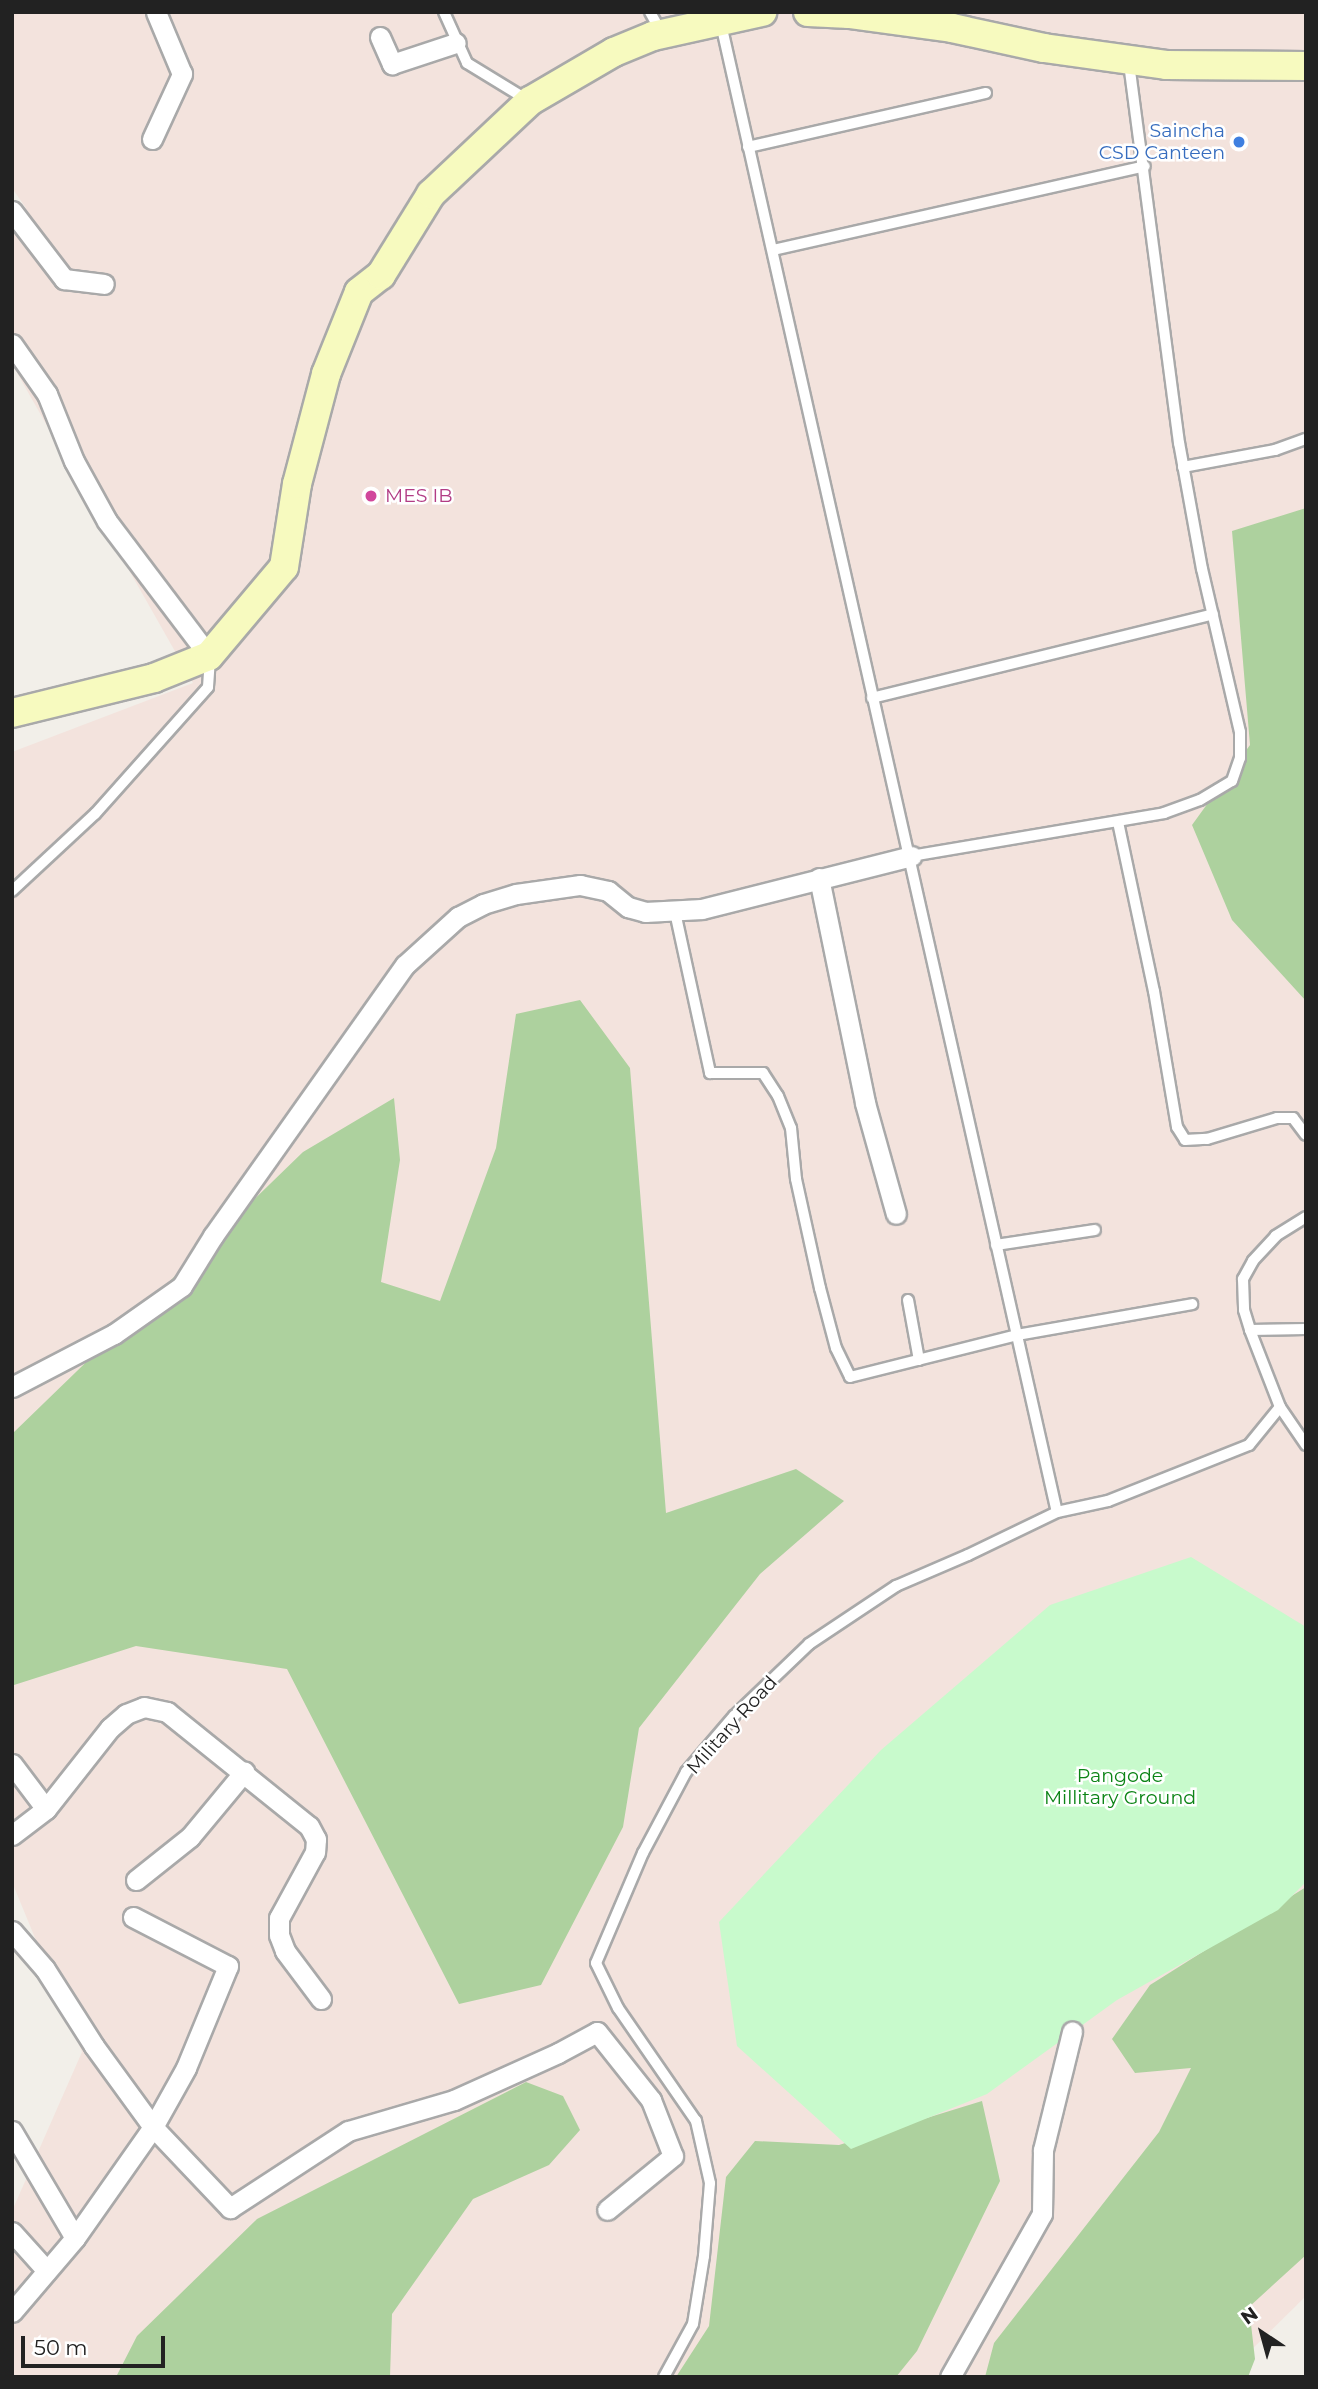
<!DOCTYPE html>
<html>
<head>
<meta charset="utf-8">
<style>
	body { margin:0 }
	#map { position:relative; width:1318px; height:2389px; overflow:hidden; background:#f2efe9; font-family:Montserrat,sans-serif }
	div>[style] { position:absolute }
	.military>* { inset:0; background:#f3e3dd }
	.forest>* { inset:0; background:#add19e }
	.park>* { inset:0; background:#c8facc }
	.roads { filter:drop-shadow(2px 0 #a9a9a9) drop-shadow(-2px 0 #a9a9a9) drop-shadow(0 2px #a9a9a9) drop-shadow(0 -2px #a9a9a9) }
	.service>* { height:10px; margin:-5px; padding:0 5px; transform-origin:5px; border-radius:5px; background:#fff }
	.minor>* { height:19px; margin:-9.5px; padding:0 9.5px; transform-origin:9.5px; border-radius:9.5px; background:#fff }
	.secondary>* { height:28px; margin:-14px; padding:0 14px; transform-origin:14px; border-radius:14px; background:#f7fabf }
	.dots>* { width:19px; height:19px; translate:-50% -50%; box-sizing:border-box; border:4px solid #fff; border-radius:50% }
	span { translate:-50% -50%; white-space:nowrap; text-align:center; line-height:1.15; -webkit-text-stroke:5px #fff; paint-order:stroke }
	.shop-label { font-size:19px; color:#366cbe }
	.right { translate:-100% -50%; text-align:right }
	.hotel-label { font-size:19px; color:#b23c85 }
	.left { translate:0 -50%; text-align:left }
	.street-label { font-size:19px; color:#222 }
	.park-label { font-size:19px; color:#0c8416 }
	.frame { position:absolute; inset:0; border:14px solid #222; pointer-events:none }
	.north { position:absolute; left:1227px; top:2298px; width:70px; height:70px; -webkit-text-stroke:5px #fff; paint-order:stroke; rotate:324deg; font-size:19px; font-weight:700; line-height:28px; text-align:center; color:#222 }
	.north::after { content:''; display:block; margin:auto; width:24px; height:32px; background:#222; clip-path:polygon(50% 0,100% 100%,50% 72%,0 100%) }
	.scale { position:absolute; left:21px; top:2336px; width:144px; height:32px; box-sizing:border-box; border:4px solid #222; border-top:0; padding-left:9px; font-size:21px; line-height:24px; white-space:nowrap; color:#222; -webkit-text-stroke:5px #fff; paint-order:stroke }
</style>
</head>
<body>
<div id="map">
	<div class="military">
		<div style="clip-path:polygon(12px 12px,1306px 12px,1306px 2296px,1224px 2377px,12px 2377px,12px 2211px,82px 2052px,12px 1882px,12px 752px,193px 683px,12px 364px,12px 221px,26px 208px,12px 188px)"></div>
	</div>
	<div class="forest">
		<div style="clip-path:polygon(1306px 508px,1306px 1001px,1232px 920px,1192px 825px,1250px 745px,1232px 531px)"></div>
		<div style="clip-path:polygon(580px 1000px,630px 1068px,666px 1513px,796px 1469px,844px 1501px,760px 1574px,639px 1728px,623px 1827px,541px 1985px,459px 2004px,287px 1669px,136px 1646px,14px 1685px,12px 1434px,303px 1152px,394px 1098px,400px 1160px,381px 1282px,440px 1301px,496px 1148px,516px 1014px)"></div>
		<div style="clip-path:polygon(1306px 1887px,1306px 2255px,1249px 2307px,1255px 2359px,1248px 2377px,985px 2377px,994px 2343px,1159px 2132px,1191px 2068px,1135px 2073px,1112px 2039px,1150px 1985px)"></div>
		<div style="clip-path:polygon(526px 2082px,563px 2096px,580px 2130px,549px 2165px,473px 2199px,392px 2314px,390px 2377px,116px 2377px,137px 2336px,257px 2219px)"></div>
		<div style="clip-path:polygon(982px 2101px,1000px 2181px,917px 2351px,896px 2377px,676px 2377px,709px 2326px,726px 2177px,755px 2141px,839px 2145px)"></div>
	</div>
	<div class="park">
		<div style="clip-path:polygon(1191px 1557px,1306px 1627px,1306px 1882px,1278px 1910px,1117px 2000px,987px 2094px,851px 2149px,737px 2046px,719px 1922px,881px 1750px,1050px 1605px)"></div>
	</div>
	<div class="roads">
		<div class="service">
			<div style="left:444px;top:12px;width:56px;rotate:65.7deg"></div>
			<div style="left:467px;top:63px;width:69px;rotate:31.4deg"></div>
			<div style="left:650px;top:12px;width:21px;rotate:61deg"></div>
			<div style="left:721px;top:24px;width:1525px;rotate:77.28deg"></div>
			<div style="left:748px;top:147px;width:244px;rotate:-12.8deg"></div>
			<div style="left:773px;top:250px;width:381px;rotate:-12.7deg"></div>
			<div style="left:1183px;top:467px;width:94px;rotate:-10.5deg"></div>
			<div style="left:1275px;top:450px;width:33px;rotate:-20deg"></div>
			<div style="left:872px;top:698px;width:351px;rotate:-13.8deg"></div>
			<div style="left:1118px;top:822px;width:173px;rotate:78deg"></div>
			<div style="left:1154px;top:991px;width:138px;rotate:80.4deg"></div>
			<div style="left:1177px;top:1127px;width:15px;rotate:58deg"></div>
			<div style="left:1185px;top:1140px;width:22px;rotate:-3deg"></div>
			<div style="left:1207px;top:1139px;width:73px;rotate:-16.7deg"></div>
			<div style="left:1277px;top:1118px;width:16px"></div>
			<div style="left:1293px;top:1118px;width:21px;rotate:53deg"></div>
			<div style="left:911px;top:856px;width:257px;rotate:-9.6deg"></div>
			<div style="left:1164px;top:813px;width:38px;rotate:-20deg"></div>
			<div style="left:1200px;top:800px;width:37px;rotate:-31deg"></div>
			<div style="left:1232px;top:781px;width:24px;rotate:-71deg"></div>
			<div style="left:1240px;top:758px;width:26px;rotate:-90deg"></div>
			<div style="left:1240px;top:732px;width:167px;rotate:-103.1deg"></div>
			<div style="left:1202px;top:569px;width:128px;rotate:-100.3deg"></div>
			<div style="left:1179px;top:443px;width:382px;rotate:-97.5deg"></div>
			<div style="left:12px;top:891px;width:113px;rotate:-42.9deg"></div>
			<div style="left:95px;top:814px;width:170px;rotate:-48.3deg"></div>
			<div style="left:208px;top:687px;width:27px;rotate:-86deg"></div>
			<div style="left:675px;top:912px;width:165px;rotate:77.7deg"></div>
			<div style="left:710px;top:1073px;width:53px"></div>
			<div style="left:763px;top:1073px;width:27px;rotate:57deg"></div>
			<div style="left:778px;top:1096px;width:35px;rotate:68deg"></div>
			<div style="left:791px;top:1128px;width:51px;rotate:84.4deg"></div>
			<div style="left:796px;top:1179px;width:112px;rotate:77.6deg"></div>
			<div style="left:820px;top:1288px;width:62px;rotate:75.1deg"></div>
			<div style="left:836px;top:1348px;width:32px;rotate:64deg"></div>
			<div style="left:850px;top:1377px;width:172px;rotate:-14.1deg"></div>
			<div style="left:1017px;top:1335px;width:178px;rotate:-10deg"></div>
			<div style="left:1306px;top:1217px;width:36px;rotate:148deg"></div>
			<div style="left:1276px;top:1236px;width:34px;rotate:133deg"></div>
			<div style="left:1253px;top:1261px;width:21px;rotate:119deg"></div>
			<div style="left:1243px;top:1279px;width:31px;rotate:88deg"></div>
			<div style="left:1244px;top:1310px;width:21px;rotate:73deg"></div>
			<div style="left:1250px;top:1330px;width:83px;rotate:68.7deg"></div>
			<div style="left:1280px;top:1407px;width:46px;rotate:55.6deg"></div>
			<div style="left:996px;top:1245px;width:100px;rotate:-8.6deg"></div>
			<div style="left:908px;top:1300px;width:61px;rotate:79.6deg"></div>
			<div style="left:1250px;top:1330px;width:56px;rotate:-1deg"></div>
			<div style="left:664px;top:2377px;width:60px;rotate:-61.3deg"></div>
			<div style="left:693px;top:2324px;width:69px;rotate:-80.8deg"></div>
			<div style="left:704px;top:2256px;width:73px;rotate:-85.3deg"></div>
			<div style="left:710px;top:2183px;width:64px;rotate:-102.7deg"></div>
			<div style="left:696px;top:2121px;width:137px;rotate:-124.6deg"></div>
			<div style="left:618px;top:2008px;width:50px;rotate:-116.1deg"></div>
			<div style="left:596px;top:1963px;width:120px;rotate:-66.9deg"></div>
			<div style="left:643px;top:1853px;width:92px;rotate:-62deg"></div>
			<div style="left:686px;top:1772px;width:74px;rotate:-49.4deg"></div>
			<div style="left:734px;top:1716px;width:104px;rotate:-43.8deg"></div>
			<div style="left:809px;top:1644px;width:105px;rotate:-33.7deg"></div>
			<div style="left:896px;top:1586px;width:78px;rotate:-23.3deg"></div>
			<div style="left:968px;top:1555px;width:99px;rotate:-25.8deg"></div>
			<div style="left:1057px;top:1512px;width:52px;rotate:-12.2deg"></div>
			<div style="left:1108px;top:1501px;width:152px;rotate:-21.7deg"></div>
			<div style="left:1249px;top:1445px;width:49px;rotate:-50.8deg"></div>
		</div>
		<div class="minor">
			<div style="left:380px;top:37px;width:30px;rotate:66deg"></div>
			<div style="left:392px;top:64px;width:67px;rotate:-18.2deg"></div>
			<div style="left:152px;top:139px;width:72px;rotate:-65.2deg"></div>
			<div style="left:182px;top:74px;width:67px;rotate:-112.8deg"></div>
			<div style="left:12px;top:211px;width:86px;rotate:52.6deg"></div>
			<div style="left:64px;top:279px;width:40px;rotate:7.1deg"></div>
			<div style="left:12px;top:344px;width:61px;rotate:55deg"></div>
			<div style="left:47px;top:394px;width:72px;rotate:68.1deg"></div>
			<div style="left:74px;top:461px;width:68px;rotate:61.2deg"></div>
			<div style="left:107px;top:521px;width:169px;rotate:52.9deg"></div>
			<div style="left:819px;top:878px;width:230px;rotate:78.4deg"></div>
			<div style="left:865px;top:1103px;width:115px;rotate:74.4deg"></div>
			<div style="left:12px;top:1387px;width:115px;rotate:-27.5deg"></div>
			<div style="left:114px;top:1334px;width:83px;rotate:-35.2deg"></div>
			<div style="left:182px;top:1286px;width:59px;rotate:-58.2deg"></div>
			<div style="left:213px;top:1236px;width:332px;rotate:-54.7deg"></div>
			<div style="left:405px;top:965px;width:72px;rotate:-42.2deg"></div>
			<div style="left:458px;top:917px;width:28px;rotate:-27deg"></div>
			<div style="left:483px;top:904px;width:34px;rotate:-17deg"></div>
			<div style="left:516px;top:894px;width:65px;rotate:-8deg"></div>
			<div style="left:580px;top:885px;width:29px;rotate:12deg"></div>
			<div style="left:608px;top:891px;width:26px;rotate:39deg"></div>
			<div style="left:628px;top:907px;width:18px;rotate:16deg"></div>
			<div style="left:645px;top:912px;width:57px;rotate:-3deg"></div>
			<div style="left:702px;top:909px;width:216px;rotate:-14.2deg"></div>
			<div style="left:12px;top:1764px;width:56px;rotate:52.9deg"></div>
			<div style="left:12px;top:1835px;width:43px;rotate:-37.4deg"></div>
			<div style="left:46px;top:1809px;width:103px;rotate:-51.7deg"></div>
			<div style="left:110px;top:1728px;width:21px;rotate:-41deg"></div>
			<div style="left:126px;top:1714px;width:19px;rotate:-21deg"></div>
			<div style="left:144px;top:1707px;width:24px;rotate:12deg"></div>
			<div style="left:167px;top:1712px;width:182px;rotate:38.8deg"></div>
			<div style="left:309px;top:1826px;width:15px;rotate:62deg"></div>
			<div style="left:316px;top:1839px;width:13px;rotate:94deg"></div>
			<div style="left:315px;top:1852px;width:75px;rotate:118.6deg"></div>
			<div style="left:279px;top:1918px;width:17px;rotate:90deg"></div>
			<div style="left:279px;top:1935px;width:17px;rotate:69deg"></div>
			<div style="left:285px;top:1951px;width:60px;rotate:53.1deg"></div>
			<div style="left:136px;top:1880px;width:69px;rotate:-38.5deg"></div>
			<div style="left:190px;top:1837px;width:85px;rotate:-50.3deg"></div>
			<div style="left:133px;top:1917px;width:107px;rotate:27.3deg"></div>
			<div style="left:228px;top:1966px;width:110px;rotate:112.4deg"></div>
			<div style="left:186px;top:2068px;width:68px;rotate:119.2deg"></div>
			<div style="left:153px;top:2127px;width:112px;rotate:46.5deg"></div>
			<div style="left:230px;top:2208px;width:141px;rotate:-33.1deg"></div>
			<div style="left:348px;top:2131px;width:110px;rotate:-16.3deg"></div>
			<div style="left:454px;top:2100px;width:114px;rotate:-24.3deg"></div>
			<div style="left:558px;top:2053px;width:44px;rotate:-28.3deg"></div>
			<div style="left:597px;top:2032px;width:87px;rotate:51.5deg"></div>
			<div style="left:651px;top:2100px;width:60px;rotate:68.6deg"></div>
			<div style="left:673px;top:2156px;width:85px;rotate:140.7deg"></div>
			<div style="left:12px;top:1931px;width:50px;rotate:49deg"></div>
			<div style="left:45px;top:1969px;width:91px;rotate:57.5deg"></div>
			<div style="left:94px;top:2046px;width:100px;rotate:53.9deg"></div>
			<div style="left:153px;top:2127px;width:136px;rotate:125.1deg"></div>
			<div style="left:75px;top:2238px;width:97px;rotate:130.4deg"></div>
			<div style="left:12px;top:2131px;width:124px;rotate:59.5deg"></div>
			<div style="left:12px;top:2232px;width:52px;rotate:48.1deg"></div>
			<div style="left:950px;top:2377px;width:187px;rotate:-60.6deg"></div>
			<div style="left:1042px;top:2214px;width:64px;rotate:-89.1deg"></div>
			<div style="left:1043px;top:2150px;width:122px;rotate:-76.2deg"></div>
		</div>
		<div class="secondary">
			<div style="left:808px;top:12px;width:41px;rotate:2.8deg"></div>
			<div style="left:849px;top:14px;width:104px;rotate:7.7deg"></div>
			<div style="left:952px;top:28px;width:94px;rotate:12.3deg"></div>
			<div style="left:1044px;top:48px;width:123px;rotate:7.9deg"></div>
			<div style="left:1166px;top:65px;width:140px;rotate:0.4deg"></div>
			<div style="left:12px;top:713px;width:146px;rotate:-13.8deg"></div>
			<div style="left:154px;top:678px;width:59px;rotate:-21.8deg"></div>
			<div style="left:209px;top:656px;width:116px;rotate:-49.9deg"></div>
			<div style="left:284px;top:567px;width:84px;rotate:-81.1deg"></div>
			<div style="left:297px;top:484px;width:114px;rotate:-75.2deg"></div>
			<div style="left:326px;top:374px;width:88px;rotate:-68.1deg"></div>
			<div style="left:359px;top:292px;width:28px;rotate:-38deg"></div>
			<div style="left:381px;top:275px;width:95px;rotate:-58.3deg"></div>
			<div style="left:431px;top:194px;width:136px;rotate:-43.2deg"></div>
			<div style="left:530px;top:101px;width:97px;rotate:-30.3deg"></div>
			<div style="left:614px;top:52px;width:42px;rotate:-22.3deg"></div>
			<div style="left:653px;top:36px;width:112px;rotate:-12.4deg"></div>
		</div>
	</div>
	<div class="dots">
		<div style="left:1239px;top:142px;background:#3f7fe0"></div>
		<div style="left:371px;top:496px;background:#d1479c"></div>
	</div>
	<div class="shop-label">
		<span class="right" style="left:1225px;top:142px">Saincha<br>CSD Canteen</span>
	</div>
	<div class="hotel-label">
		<span class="left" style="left:385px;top:496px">MES IB</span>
	</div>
	<div class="street-label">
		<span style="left:732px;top:1725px;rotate:-48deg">Military Road</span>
	</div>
	<div class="park-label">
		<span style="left:1120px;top:1787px">Pangode<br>Millitary Ground</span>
	</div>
	<div class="frame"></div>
	<div class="north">N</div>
	<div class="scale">50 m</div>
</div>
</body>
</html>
